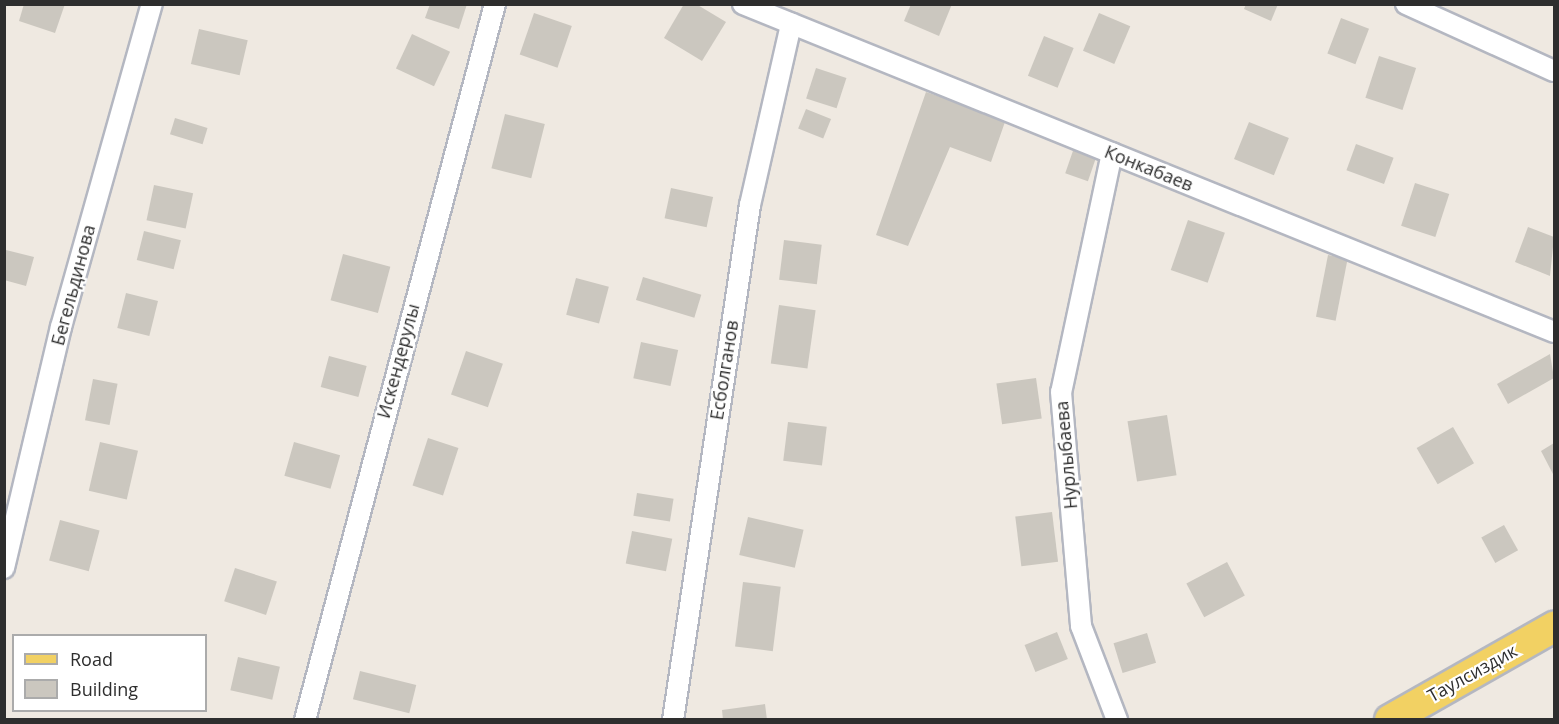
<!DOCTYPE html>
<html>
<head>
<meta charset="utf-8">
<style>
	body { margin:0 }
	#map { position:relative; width:1559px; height:724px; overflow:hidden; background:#efe9e1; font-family:"Open Sans",sans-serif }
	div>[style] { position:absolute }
	.building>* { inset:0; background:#cbc7bf; transform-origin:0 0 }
	.roads { filter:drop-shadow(2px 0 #b4b7c1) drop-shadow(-2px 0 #b4b7c1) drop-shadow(0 2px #b4b7c1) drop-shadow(0 -2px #b4b7c1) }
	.minor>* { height:20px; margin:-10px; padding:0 10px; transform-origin:10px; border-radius:10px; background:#fff }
	.primary>* { height:30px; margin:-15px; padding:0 15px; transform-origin:15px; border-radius:15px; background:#f2d163 }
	span { translate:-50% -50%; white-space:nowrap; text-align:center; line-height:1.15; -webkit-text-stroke:4.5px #fff; paint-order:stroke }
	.street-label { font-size:18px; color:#2e2e2e }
	.frame { position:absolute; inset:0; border:6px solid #2e2e2e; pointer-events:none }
	.legend { position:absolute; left:12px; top:634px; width:195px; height:78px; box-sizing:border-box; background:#fff; border:2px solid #ababab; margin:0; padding:8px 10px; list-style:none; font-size:18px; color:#2e2e2e }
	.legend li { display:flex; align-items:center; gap:12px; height:30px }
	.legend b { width:30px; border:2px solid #ababab }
</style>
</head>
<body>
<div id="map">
	<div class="building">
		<div style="clip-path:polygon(24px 4px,65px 4px,55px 33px,19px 21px)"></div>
		<div style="clip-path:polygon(430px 4px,467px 4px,459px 29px,425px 18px)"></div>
		<div style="clip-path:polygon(684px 4px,696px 4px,726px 22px,702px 61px,664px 38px)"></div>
		<div style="clip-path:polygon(911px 4px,952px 4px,939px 36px,904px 21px)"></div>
		<div style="clip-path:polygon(1246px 4px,1278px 4px,1271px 21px,1244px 9px)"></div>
		<div style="left:534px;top:13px;width:40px;height:44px;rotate:19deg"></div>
		<div style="left:1099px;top:13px;width:34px;height:41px;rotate:23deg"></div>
		<div style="left:1341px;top:18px;width:30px;height:38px;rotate:21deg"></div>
		<div style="left:199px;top:29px;width:50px;height:36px;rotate:13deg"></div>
		<div style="left:412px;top:34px;width:42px;height:38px;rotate:25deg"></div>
		<div style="left:1044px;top:36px;width:32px;height:43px;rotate:22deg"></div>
		<div style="left:1379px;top:56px;width:39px;height:44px;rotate:18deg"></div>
		<div style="left:816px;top:68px;width:32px;height:32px;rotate:18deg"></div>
		<div style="clip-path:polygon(926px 92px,1006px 119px,991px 162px,950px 147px,908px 246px,876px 235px)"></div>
		<div style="left:806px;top:109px;width:27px;height:21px;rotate:22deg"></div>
		<div style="left:505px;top:114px;width:41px;height:56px;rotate:14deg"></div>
		<div style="left:175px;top:118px;width:34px;height:17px;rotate:17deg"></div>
		<div style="left:1249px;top:122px;width:43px;height:40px;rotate:22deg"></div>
		<div style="left:1356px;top:144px;width:40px;height:28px;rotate:20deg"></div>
		<div style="left:1075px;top:145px;width:24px;height:30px;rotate:19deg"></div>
		<div style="left:1415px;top:183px;width:36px;height:45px;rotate:18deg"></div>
		<div style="left:154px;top:185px;width:40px;height:36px;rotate:12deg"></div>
		<div style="left:671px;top:188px;width:43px;height:31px;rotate:12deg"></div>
		<div style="left:1188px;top:220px;width:39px;height:53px;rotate:19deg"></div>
		<div style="clip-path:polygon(1528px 227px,1554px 237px,1550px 276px,1515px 262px)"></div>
		<div style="left:144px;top:231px;width:38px;height:30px;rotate:14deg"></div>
		<div style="left:784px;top:240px;width:38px;height:40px;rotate:7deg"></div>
		<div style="clip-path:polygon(6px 250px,34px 257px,26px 286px,4px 280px)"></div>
		<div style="left:343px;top:254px;width:49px;height:48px;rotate:15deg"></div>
		<div style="left:1328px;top:255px;width:20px;height:63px;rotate:11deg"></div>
		<div style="left:643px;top:277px;width:61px;height:24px;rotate:17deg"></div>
		<div style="left:576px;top:278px;width:34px;height:38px;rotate:15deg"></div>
		<div style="left:126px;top:293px;width:33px;height:36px;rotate:14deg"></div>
		<div style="left:779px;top:305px;width:37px;height:59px;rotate:8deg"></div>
		<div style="left:641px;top:342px;width:38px;height:37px;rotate:12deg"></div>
		<div style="left:466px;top:351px;width:39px;height:46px;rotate:19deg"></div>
		<div style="clip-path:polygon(1550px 354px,1554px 378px,1508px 404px,1497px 384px)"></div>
		<div style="left:329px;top:356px;width:39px;height:32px;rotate:15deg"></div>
		<div style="left:1036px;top:378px;width:41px;height:40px;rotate:82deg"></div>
		<div style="left:93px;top:379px;width:25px;height:42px;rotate:11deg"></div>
		<div style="left:1167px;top:415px;width:61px;height:40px;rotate:81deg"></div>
		<div style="left:788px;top:422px;width:39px;height:39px;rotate:7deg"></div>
		<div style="left:1453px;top:427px;width:42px;height:42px;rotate:60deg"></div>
		<div style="left:428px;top:438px;width:32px;height:50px;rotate:18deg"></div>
		<div style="left:100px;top:442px;width:39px;height:50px;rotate:13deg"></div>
		<div style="left:294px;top:442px;width:48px;height:35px;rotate:16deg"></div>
		<div style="clip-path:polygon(1554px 443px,1554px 476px,1541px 451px)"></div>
		<div style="left:637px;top:493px;width:37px;height:23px;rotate:9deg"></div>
		<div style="left:1052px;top:512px;width:50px;height:37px;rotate:83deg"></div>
		<div style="left:748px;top:517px;width:57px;height:39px;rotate:13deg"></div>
		<div style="left:60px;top:520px;width:41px;height:42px;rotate:15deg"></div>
		<div style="left:1504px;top:525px;width:29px;height:26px;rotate:61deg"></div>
		<div style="left:632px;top:531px;width:41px;height:33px;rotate:11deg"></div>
		<div style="left:1227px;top:562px;width:38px;height:46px;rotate:62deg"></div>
		<div style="left:235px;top:568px;width:44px;height:35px;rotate:18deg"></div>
		<div style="left:743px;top:582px;width:38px;height:65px;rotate:7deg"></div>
		<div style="left:1057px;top:632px;width:29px;height:35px;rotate:68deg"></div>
		<div style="left:1147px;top:633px;width:31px;height:35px;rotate:73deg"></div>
		<div style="left:238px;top:657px;width:43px;height:34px;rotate:13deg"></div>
		<div style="left:360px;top:671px;width:58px;height:29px;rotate:14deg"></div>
		<div style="clip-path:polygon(765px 704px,767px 720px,723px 720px,722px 710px)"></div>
	</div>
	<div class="roads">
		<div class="minor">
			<div style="left:743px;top:4px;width:875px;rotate:22.02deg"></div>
			<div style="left:1406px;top:4px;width:162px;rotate:24.4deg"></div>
			<div style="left:1112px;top:153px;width:244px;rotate:102deg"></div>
			<div style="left:1061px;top:392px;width:235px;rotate:85.1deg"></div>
			<div style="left:1081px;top:626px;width:101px;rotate:69deg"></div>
			<div style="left:4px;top:568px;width:248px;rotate:-76.7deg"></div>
			<div style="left:61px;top:327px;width:336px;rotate:-74.3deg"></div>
			<div style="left:305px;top:720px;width:741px;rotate:-75.14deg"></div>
			<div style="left:673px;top:720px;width:521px;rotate:-81.5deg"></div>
			<div style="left:750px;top:205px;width:186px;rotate:-77.2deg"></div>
		</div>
		<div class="primary">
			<div style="left:1390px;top:720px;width:189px;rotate:-29.6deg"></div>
		</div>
	</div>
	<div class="street-label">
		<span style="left:1149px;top:168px;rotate:22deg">Конкабаев</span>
		<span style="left:73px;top:285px;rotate:-75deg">Бегельдинова</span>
		<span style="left:398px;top:361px;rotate:-75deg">Искендерулы</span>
		<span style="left:724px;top:370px;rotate:-81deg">Есболганов</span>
		<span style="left:1066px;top:455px;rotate:-95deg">Нурлыбаева</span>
		<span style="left:1472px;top:673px;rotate:-29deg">Таулсиздик</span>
	</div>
	<div class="frame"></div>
	<ul class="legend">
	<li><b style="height:8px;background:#f2d163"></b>Road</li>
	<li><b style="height:16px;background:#cbc7bf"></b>Building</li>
	</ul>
</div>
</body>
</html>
